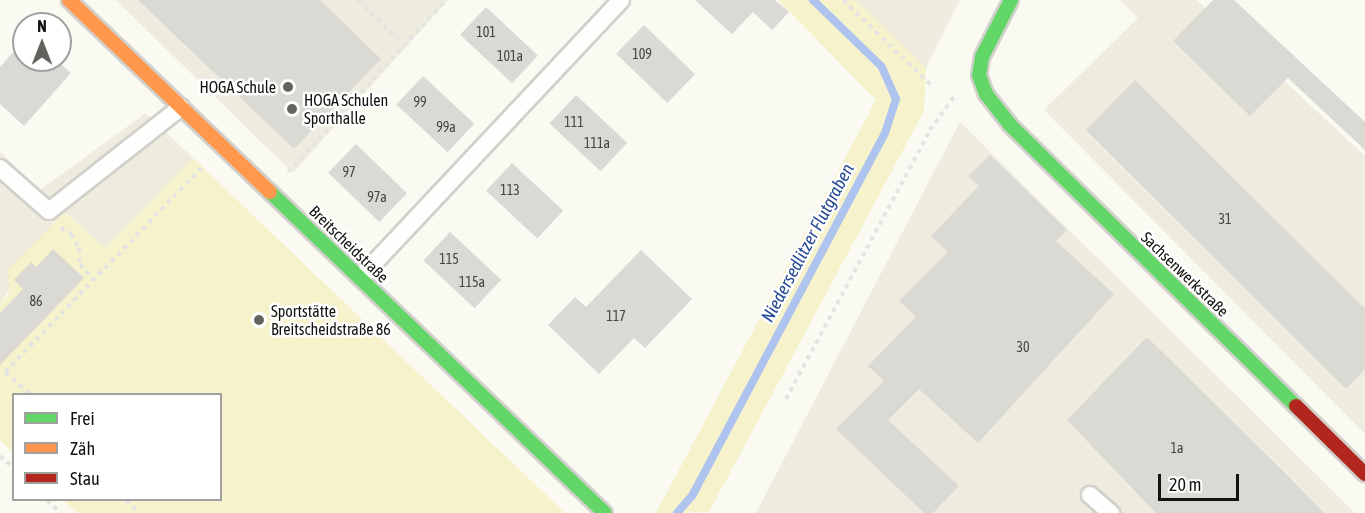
<!DOCTYPE html>
<html>
<head>
<meta charset="utf-8">
<style>
	body { margin:0 }
	#map { position:relative; width:1365px; height:513px; overflow:hidden; background:#faf9f2; font-family:"Asap Condensed",sans-serif }
	div>[style] { position:absolute }
	.built>* { inset:0; background:#eeecde }
	.green>* { inset:0; background:#f6f3cc }
	.stream>* { height:8px; margin:-4px; padding:0 4px; transform-origin:4px; border-radius:4px; background:#aec4ee }
	.building>* { inset:0; background:#dad9d4; transform-origin:0 0 }
	.path>* { height:4px; margin-top:-2px; transform-origin:0; background:repeating-linear-gradient(90deg,#e4e4e1 0 4.5px,transparent 0 9px) }
	.roads { filter:drop-shadow(2px 0 #d1d0cb) drop-shadow(-2px 0 #d1d0cb) drop-shadow(0 2px #d1d0cb) drop-shadow(0 -2px #d1d0cb) }
	.lane>* { height:16px; margin:-8px; padding:0 8px; transform-origin:8px; border-radius:8px; background:#fefefd }
	.fast>* { height:14px; margin:-7px; padding:0 7px; transform-origin:7px; border-radius:7px; background:#63d668 }
	.slow>* { height:14px; margin:-7px; padding:0 7px; transform-origin:7px; border-radius:7px; background:#ff974d }
	.jam>* { height:14px; margin:-7px; padding:0 7px; transform-origin:7px; border-radius:7px; background:#b3261e }
	.dots>* { width:16px; height:16px; translate:-50% -50%; box-sizing:border-box; border:3px solid #fff; border-radius:50% }
	span { translate:-50% -50%; white-space:nowrap; text-align:center; line-height:1.15; -webkit-text-stroke:5px #fff; paint-order:stroke }
	.number-label { font-size:14px; color:#444440 }
	.number-label span { -webkit-text-stroke-width:0 }
	.poi-label { font-size:16px; color:#12120e }
	.right { translate:-100% -50%; text-align:right }
	.left { translate:0 -50%; text-align:left }
	.street-label { font-size:16px; color:#12120e }
	.water-label { font-size:18px; color:#274a93; font-style:italic }
	.legend { position:absolute; left:12px; top:393px; width:210px; height:108px; box-sizing:border-box; background:#fff; border:2px solid #a0a09f; margin:0; padding:8px 10px; list-style:none; font-size:18px; color:#12120e }
	.legend li { display:flex; align-items:center; gap:12px; height:30px }
	.legend b { width:30px; border:2px solid #a0a09f }
	.north { position:absolute; left:12px; top:12px; width:60px; height:60px; box-sizing:border-box; background:#fff; border:2px solid #a0a09f; border-radius:50%; rotate:0deg; font-size:16px; font-weight:700; line-height:24px; text-align:center; color:#12120e }
	.north::after { content:''; display:block; margin:auto; width:21px; height:27px; background:#63635e; clip-path:polygon(50% 0,100% 100%,50% 72%,0 100%) }
	.scale { position:absolute; left:1158px; top:474px; width:81px; height:27px; box-sizing:border-box; border:3px solid #12120e; border-top:0; padding-left:8px; font-size:18px; line-height:21px; white-space:nowrap; color:#12120e; -webkit-text-stroke:4px #fff; paint-order:stroke }
</style>
</head>
<body>
<div id="map">
	<div class="built">
		<div style="clip-path:polygon(116px 0,448px 0,293px 173px)"></div>
		<div style="clip-path:polygon(856px 0,960px 0,926px 68px)"></div>
		<div style="clip-path:polygon(1120px 0,1197px 0,1365px 156px,1365px 434px,1044px 110px,1138px 18px)"></div>
		<div style="clip-path:polygon(146px 113px,193px 158px,104px 249px,65px 212px,0 303px,0 152px,40px 190px)"></div>
		<div style="clip-path:polygon(960px 122px,1355px 513px,756px 513px)"></div>
	</div>
	<div class="green">
		<div style="clip-path:polygon(778px 0,856px 0,926px 68px,924px 111px,709px 512px,656px 513px,876px 100px)"></div>
		<div style="clip-path:polygon(193px 158px,565px 513px,77px 513px,63px 500px,220px 500px,220px 394px,14px 394px,13px 453px,0 440px,0 303px,9px 294px,8px 270px,65px 212px,105px 248px)"></div>
	</div>
	<div class="stream">
		<div style="left:677px;top:513px;width:23px;rotate:-49deg"></div>
		<div style="left:692px;top:496px;width:411px;rotate:-62deg"></div>
		<div style="left:885px;top:133px;width:36px;rotate:-72deg"></div>
		<div style="left:896px;top:99px;width:36px;rotate:-114deg"></div>
		<div style="left:881px;top:66px;width:95px;rotate:-135.9deg"></div>
	</div>
	<div class="building">
		<div style="clip-path:polygon(138px 0,320px 0,381px 59px,294px 149px)"></div>
		<div style="clip-path:polygon(695px 0,775px 0,789px 12px,772px 30px,753px 12px,732px 34px)"></div>
		<div style="clip-path:polygon(1213px 0,1234px 0,1365px 122px,1365px 150px,1288px 78px,1250px 116px,1173px 41px)"></div>
		<div style="left:486px;top:7px;width:71px;height:38px;rotate:43deg"></div>
		<div style="left:644px;top:25px;width:71px;height:40px;rotate:44deg"></div>
		<div style="clip-path:polygon(24px 40px,24px 60px,57px 60px,71px 73px,24px 126px,0 104px,0 67px)"></div>
		<div style="left:423px;top:76px;width:70px;height:39px;rotate:43deg"></div>
		<div style="clip-path:polygon(1135px 80px,1365px 309px,1365px 369px,1346px 389px,1086px 130px)"></div>
		<div style="left:576px;top:95px;width:70px;height:39px;rotate:43deg"></div>
		<div style="left:356px;top:144px;width:71px;height:40px;rotate:44deg"></div>
		<div style="clip-path:polygon(990px 155px,1067px 230px,1056px 241px,1114px 294px,978px 443px,919px 389px,888px 420px,959px 486px,933px 513px,924px 513px,836px 429px,884px 381px,868px 366px,916px 317px,899px 301px,948px 252px,931px 236px,979px 186px,968px 176px)"></div>
		<div style="left:512px;top:163px;width:70px;height:38px;rotate:43deg"></div>
		<div style="left:450px;top:232px;width:70px;height:39px;rotate:43deg"></div>
		<div style="clip-path:polygon(53px 249px,84px 278px,0 365px,0 313px,23px 289px,14px 280px,31px 262px,36px 267px)"></div>
		<div style="clip-path:polygon(641px 250px,692px 299px,645px 348px,634px 338px,599px 374px,548px 325px,575px 297px,586px 307px)"></div>
		<div style="clip-path:polygon(1147px 337px,1289px 477px,1324px 513px,1156px 513px,1067px 420px)"></div>
	</div>
	<div class="path">
		<div style="left:358px;top:0;width:66px;rotate:44.4deg"></div>
		<div style="left:843px;top:0;width:125px;rotate:44deg"></div>
		<div style="left:288px;top:172px;width:234px;rotate:-47.4deg"></div>
		<div style="left:61px;top:228px;width:12px;rotate:31deg"></div>
		<div style="left:71px;top:234px;width:16px;rotate:60deg"></div>
		<div style="left:79px;top:248px;width:16px;rotate:86deg"></div>
		<div style="left:80px;top:264px;width:21px;rotate:49deg"></div>
		<div style="left:29px;top:394px;width:33px;rotate:-137deg"></div>
		<div style="left:5px;top:372px;width:283px;rotate:-46.1deg"></div>
		<div style="left:786px;top:399px;width:305px;rotate:-61.8deg"></div>
		<div style="left:930px;top:130px;width:44px;rotate:-54.2deg"></div>
		<div style="left:0;top:456px;width:18px;rotate:41deg"></div>
		<div style="left:47px;top:500px;width:19px;rotate:43deg"></div>
		<div style="left:126px;top:500px;width:19px;rotate:43deg"></div>
	</div>
	<div class="roads">
		<div class="lane">
			<div style="left:0;top:168px;width:65px;rotate:41.3deg"></div>
			<div style="left:49px;top:211px;width:168px;rotate:-38.2deg"></div>
			<div style="left:361px;top:277px;width:380px;rotate:-46.8deg"></div>
			<div style="left:1090px;top:495px;width:28px;rotate:41deg"></div>
		</div>
		<div class="fast">
			<div style="left:1011px;top:0;width:64px;rotate:117deg"></div>
			<div style="left:982px;top:57px;width:18px;rotate:99deg"></div>
			<div style="left:979px;top:75px;width:20px;rotate:70deg"></div>
			<div style="left:986px;top:94px;width:39px;rotate:52deg"></div>
			<div style="left:1010px;top:125px;width:401px;rotate:44.5deg"></div>
			<div style="left:270px;top:192px;width:464px;rotate:43.8deg"></div>
		</div>
		<div class="slow">
			<div style="left:69px;top:0;width:278px;rotate:43.7deg"></div>
		</div>
		<div class="jam">
			<div style="left:1296px;top:406px;width:97px;rotate:44.6deg"></div>
		</div>
	</div>
	<div class="dots">
		<div style="left:288px;top:87px;background:#63635e"></div>
		<div style="left:292px;top:109px;background:#63635e"></div>
		<div style="left:259px;top:320px;background:#63635e"></div>
	</div>
	<div class="number-label">
		<span style="left:486px;top:32px">101</span>
		<span style="left:642px;top:54px">109</span>
		<span style="left:510px;top:56px">101a</span>
		<span style="left:420px;top:102px">99</span>
		<span style="left:574px;top:122px">111</span>
		<span style="left:446px;top:127px">99a</span>
		<span style="left:597px;top:143px">111a</span>
		<span style="left:349px;top:172px">97</span>
		<span style="left:510px;top:190px">113</span>
		<span style="left:377px;top:197px">97a</span>
		<span style="left:1225px;top:219px">31</span>
		<span style="left:449px;top:259px">115</span>
		<span style="left:472px;top:282px">115a</span>
		<span style="left:36px;top:301px">86</span>
		<span style="left:616px;top:316px">117</span>
		<span style="left:1023px;top:347px">30</span>
		<span style="left:1177px;top:448px">1a</span>
	</div>
	<div class="poi-label">
		<span class="right" style="left:276px;top:87px">HOGA Schule</span>
		<span class="left" style="left:304px;top:109px">HOGA Schulen<br>Sporthalle</span>
		<span class="left" style="left:271px;top:320px">Sportstätte<br>Breitscheidstraße 86</span>
	</div>
	<div class="street-label">
		<span style="left:349px;top:244px;rotate:44deg">Breitscheidstraße</span>
		<span style="left:1185px;top:274px;rotate:44deg">Sachsenwerkstraße</span>
	</div>
	<div class="water-label">
		<span style="left:808px;top:243px;rotate:-62deg">Niedersedlitzer Flutgraben</span>
	</div>
	<ul class="legend">
	<li><b style="height:8px;background:#63d668"></b>Frei</li>
	<li><b style="height:8px;background:#ff974d"></b>Zäh</li>
	<li><b style="height:8px;background:#b3261e"></b>Stau</li>
	</ul>
	<div class="north">N</div>
	<div class="scale">20 m</div>
</div>
</body>
</html>
